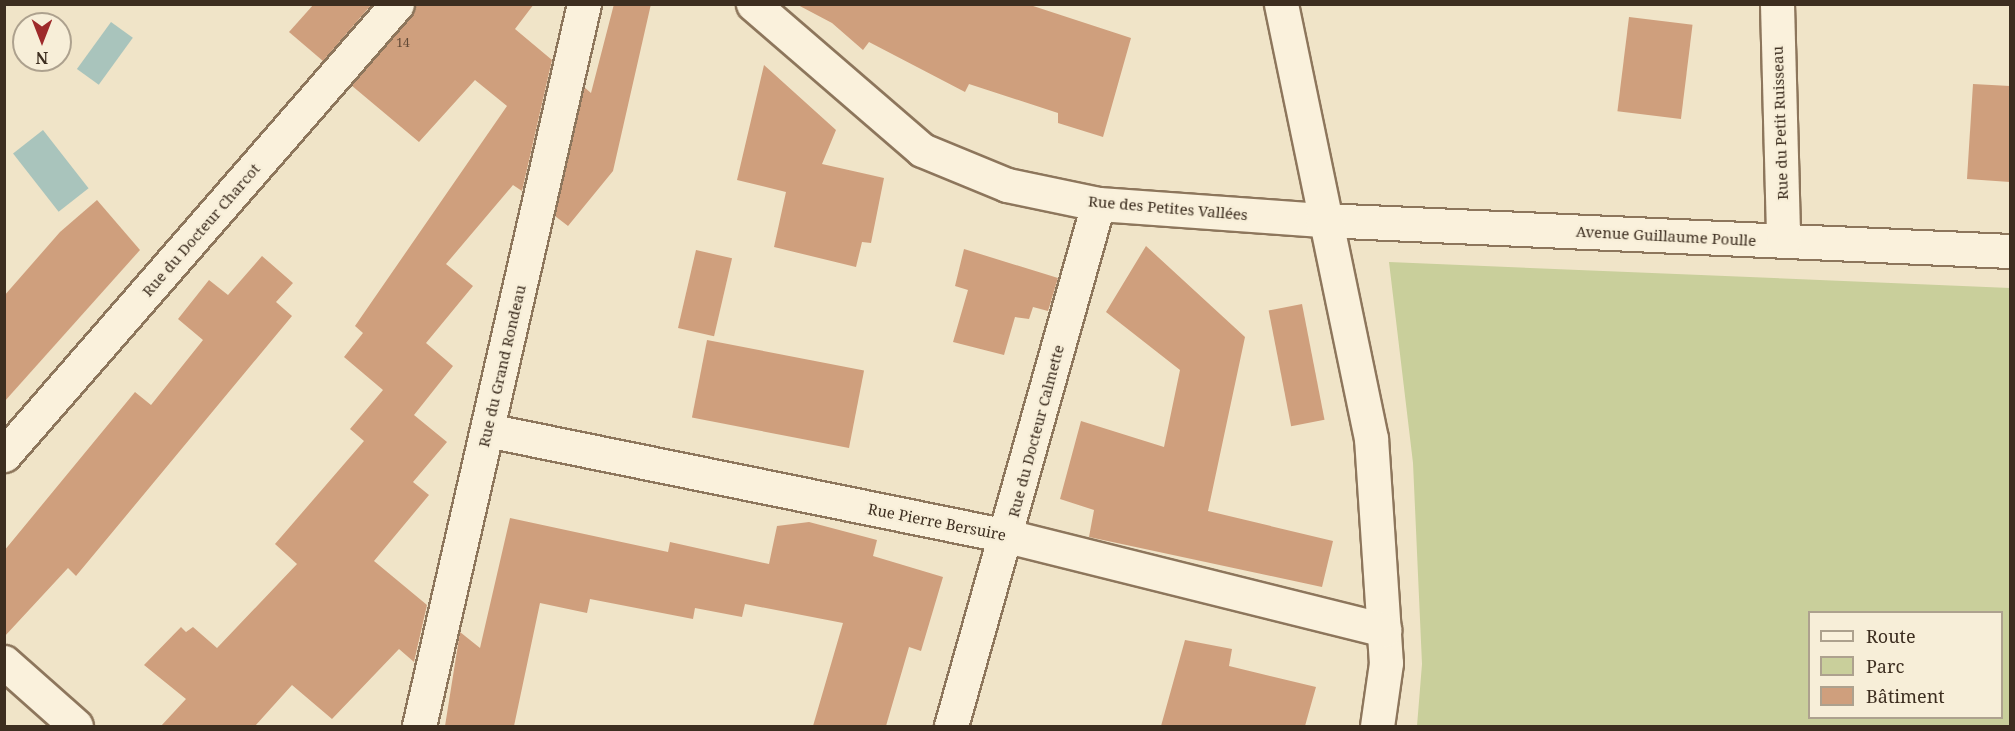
<!DOCTYPE html>
<html>
<head>
<meta charset="utf-8">
<style>
	body { margin:0 }
	#map { position:relative; width:2015px; height:731px; overflow:hidden; background:#f0e4c8; font-family:"Noto Serif",serif }
	div>[style] { position:absolute }
	.green>* { inset:0; background:#c9cf9b }
	.water>* { inset:0; background:#a9c4bc; transform-origin:0 0 }
	.building>* { inset:0; background:#cf9f7d; transform-origin:0 0 }
	.roads { filter:drop-shadow(2px 0 #8d765c) drop-shadow(-2px 0 #8d765c) drop-shadow(0 2px #8d765c) drop-shadow(0 -2px #8d765c) }
	.street>* { height:33px; margin:-16.5px; padding:0 16.5px; transform-origin:16.5px; border-radius:16.5px; background:#faf1dc }
	span { translate:-50% -50%; white-space:nowrap; text-align:center; line-height:1.15; -webkit-text-stroke:4.5px #f7eed8; paint-order:stroke }
	.number-label { font-size:12px; color:#624a37 }
	.number-label span { -webkit-text-stroke-width:0 }
	.street-label { font-size:15px; color:#3d2e20 }
	.frame { position:absolute; inset:0; border:6px solid #3d2e20; pointer-events:none }
	.legend { position:absolute; left:1808px; top:611px; width:195px; height:108px; box-sizing:border-box; background:#f7eed8; border:2px solid #ada18e; margin:0; padding:8px 10px; list-style:none; font-size:18px; color:#3d2e20 }
	.legend li { display:flex; align-items:center; gap:12px; height:30px }
	.legend b { width:30px; border:2px solid #ada18e }
	.north { position:absolute; left:12px; top:12px; width:60px; height:60px; box-sizing:border-box; background:#f7eed8; border:2px solid #ada18e; border-radius:50%; rotate:180deg; font-size:16px; font-weight:700; line-height:24px; text-align:center; color:#3d2e20 }
	.north::after { content:''; display:block; margin:auto; width:21px; height:27px; background:#9e2a2b; clip-path:polygon(50% 0,100% 100%,50% 72%,0 100%) }
</style>
</head>
<body>
<div id="map">
	<div class="green">
		<div style="clip-path:polygon(evenodd,1389px 262px,2010px 288px,2010px 726px,1417px 726px,1422px 664px,1413px 463px,1389px 262px,1810px 612px,2002px 612px,2002px 718px,1810px 718px,1810px 612px)"></div>
	</div>
	<div class="water">
		<div style="left:111px;top:22px;width:27px;height:58px;rotate:36deg"></div>
		<div style="left:43px;top:130px;width:74px;height:38px;rotate:52deg"></div>
	</div>
	<div class="building">
		<div style="clip-path:polygon(314px 4px,372px 4px,323px 61px,289px 32px)"></div>
		<div style="clip-path:polygon(415px 4px,534px 4px,515px 29px,552px 60px,522px 191px,513px 185px,446px 264px,473px 286px,426px 343px,453px 366px,414px 415px,447px 442px,413px 482px,429px 495px,374px 561px,427px 605px,414px 662px,399px 649px,332px 719px,292px 685px,255px 726px,161px 726px,186px 699px,144px 665px,181px 627px,186px 632px,193px 627px,217px 648px,297px 564px,275px 544px,364px 441px,350px 429px,383px 390px,344px 357px,363px 333px,355px 326px,507px 106px,475px 80px,419px 142px,351px 85px)"></div>
		<div style="clip-path:polygon(614px 4px,651px 4px,613px 171px,568px 226px,555px 216px,584px 87px,591px 93px)"></div>
		<div style="clip-path:polygon(796px 4px,1027px 4px,1131px 38px,1103px 137px,1058px 123px,1058px 113px,969px 84px,965px 92px,869px 42px,863px 50px,832px 23px)"></div>
		<div style="left:1629px;top:17px;width:64px;height:95px;rotate:7deg"></div>
		<div style="clip-path:polygon(764px 65px,836px 130px,822px 164px,884px 178px,871px 243px,862px 242px,856px 267px,774px 247px,786px 192px,737px 180px)"></div>
		<div style="clip-path:polygon(1973px 84px,2010px 86px,2010px 182px,1967px 179px)"></div>
		<div style="clip-path:polygon(97px 200px,140px 250px,4px 402px,4px 296px,60px 232px)"></div>
		<div style="clip-path:polygon(1146px 246px,1245px 337px,1208px 511px,1333px 541px,1322px 587px,1089px 537px,1094px 510px,1060px 499px,1081px 421px,1164px 447px,1180px 370px,1106px 312px)"></div>
		<div style="clip-path:polygon(964px 249px,1058px 278px,1048px 311px,1033px 307px,1029px 319px,1015px 317px,1004px 355px,953px 342px,968px 290px,955px 286px)"></div>
		<div style="left:696px;top:250px;width:37px;height:80px;rotate:13deg"></div>
		<div style="clip-path:polygon(262px 256px,293px 283px,276px 302px,292px 316px,76px 576px,68px 568px,4px 637px,4px 551px,135px 392px,151px 405px,203px 340px,178px 319px,209px 280px,228px 295px)"></div>
		<div style="left:1302px;top:304px;width:118px;height:34px;rotate:79deg"></div>
		<div style="left:707px;top:340px;width:160px;height:79px;rotate:11deg"></div>
		<div style="clip-path:polygon(510px 518px,668px 552px,670px 542px,769px 564px,777px 526px,809px 522px,877px 540px,873px 556px,943px 577px,921px 651px,909px 647px,886px 726px,813px 726px,843px 623px,745px 604px,742px 617px,695px 608px,693px 619px,590px 599px,587px 613px,540px 603px,514px 726px,445px 726px,460px 632px,480px 648px)"></div>
		<div style="clip-path:polygon(1185px 640px,1232px 649px,1229px 666px,1316px 687px,1305px 726px,1161px 726px)"></div>
	</div>
	<div class="roads">
		<div class="street">
			<div style="left:753px;top:4px;width:223px;rotate:40.8deg"></div>
			<div style="left:922px;top:150px;width:92px;rotate:22.4deg"></div>
			<div style="left:1007px;top:185px;width:93px;rotate:11.8deg"></div>
			<div style="left:1098px;top:204px;width:225px;rotate:4.1deg"></div>
			<div style="left:1322px;top:220px;width:689px;rotate:2.58deg"></div>
			<div style="left:1281px;top:4px;width:443px;rotate:78.3deg"></div>
			<div style="left:1371px;top:438px;width:225px;rotate:86.2deg"></div>
			<div style="left:1386px;top:663px;width:64px;rotate:98.1deg"></div>
			<div style="left:1777px;top:4px;width:237px;rotate:88.5deg"></div>
			<div style="left:487px;top:430px;width:531px;rotate:11.52deg"></div>
			<div style="left:1007px;top:536px;width:389px;rotate:14deg"></div>
			<div style="left:4px;top:455px;width:598px;rotate:-48.93deg"></div>
			<div style="left:4px;top:662px;width:96px;rotate:41.6deg"></div>
			<div style="left:419px;top:726px;width:741px;rotate:-77.13deg"></div>
			<div style="left:951px;top:726px;width:542px;rotate:-74.27deg"></div>
		</div>
	</div>
	<div class="number-label">
		<span style="left:403px;top:43px">14</span>
	</div>
	<div class="street-label">
		<span style="left:1780px;top:123px;rotate:-92deg">Rue du Petit Ruisseau</span>
		<span style="left:1168px;top:208px;rotate:5deg">Rue des Petites Vallées</span>
		<span style="left:201px;top:230px;rotate:-49deg">Rue du Docteur Charcot</span>
		<span style="left:1666px;top:236px;rotate:3deg">Avenue Guillaume Poulle</span>
		<span style="left:502px;top:366px;rotate:-77deg">Rue du Grand Rondeau</span>
		<span style="left:1036px;top:431px;rotate:-75deg">Rue du Docteur Calmette</span>
		<span style="left:937px;top:522px;rotate:11deg">Rue Pierre Bersuire</span>
	</div>
	<div class="frame"></div>
	<ul class="legend">
	<li><b style="height:8px;background:#faf1dc"></b>Route</li>
	<li><b style="height:16px;background:#c9cf9b"></b>Parc</li>
	<li><b style="height:16px;background:#cf9f7d"></b>Bâtiment</li>
	</ul>
	<div class="north">N</div>
</div>
</body>
</html>
